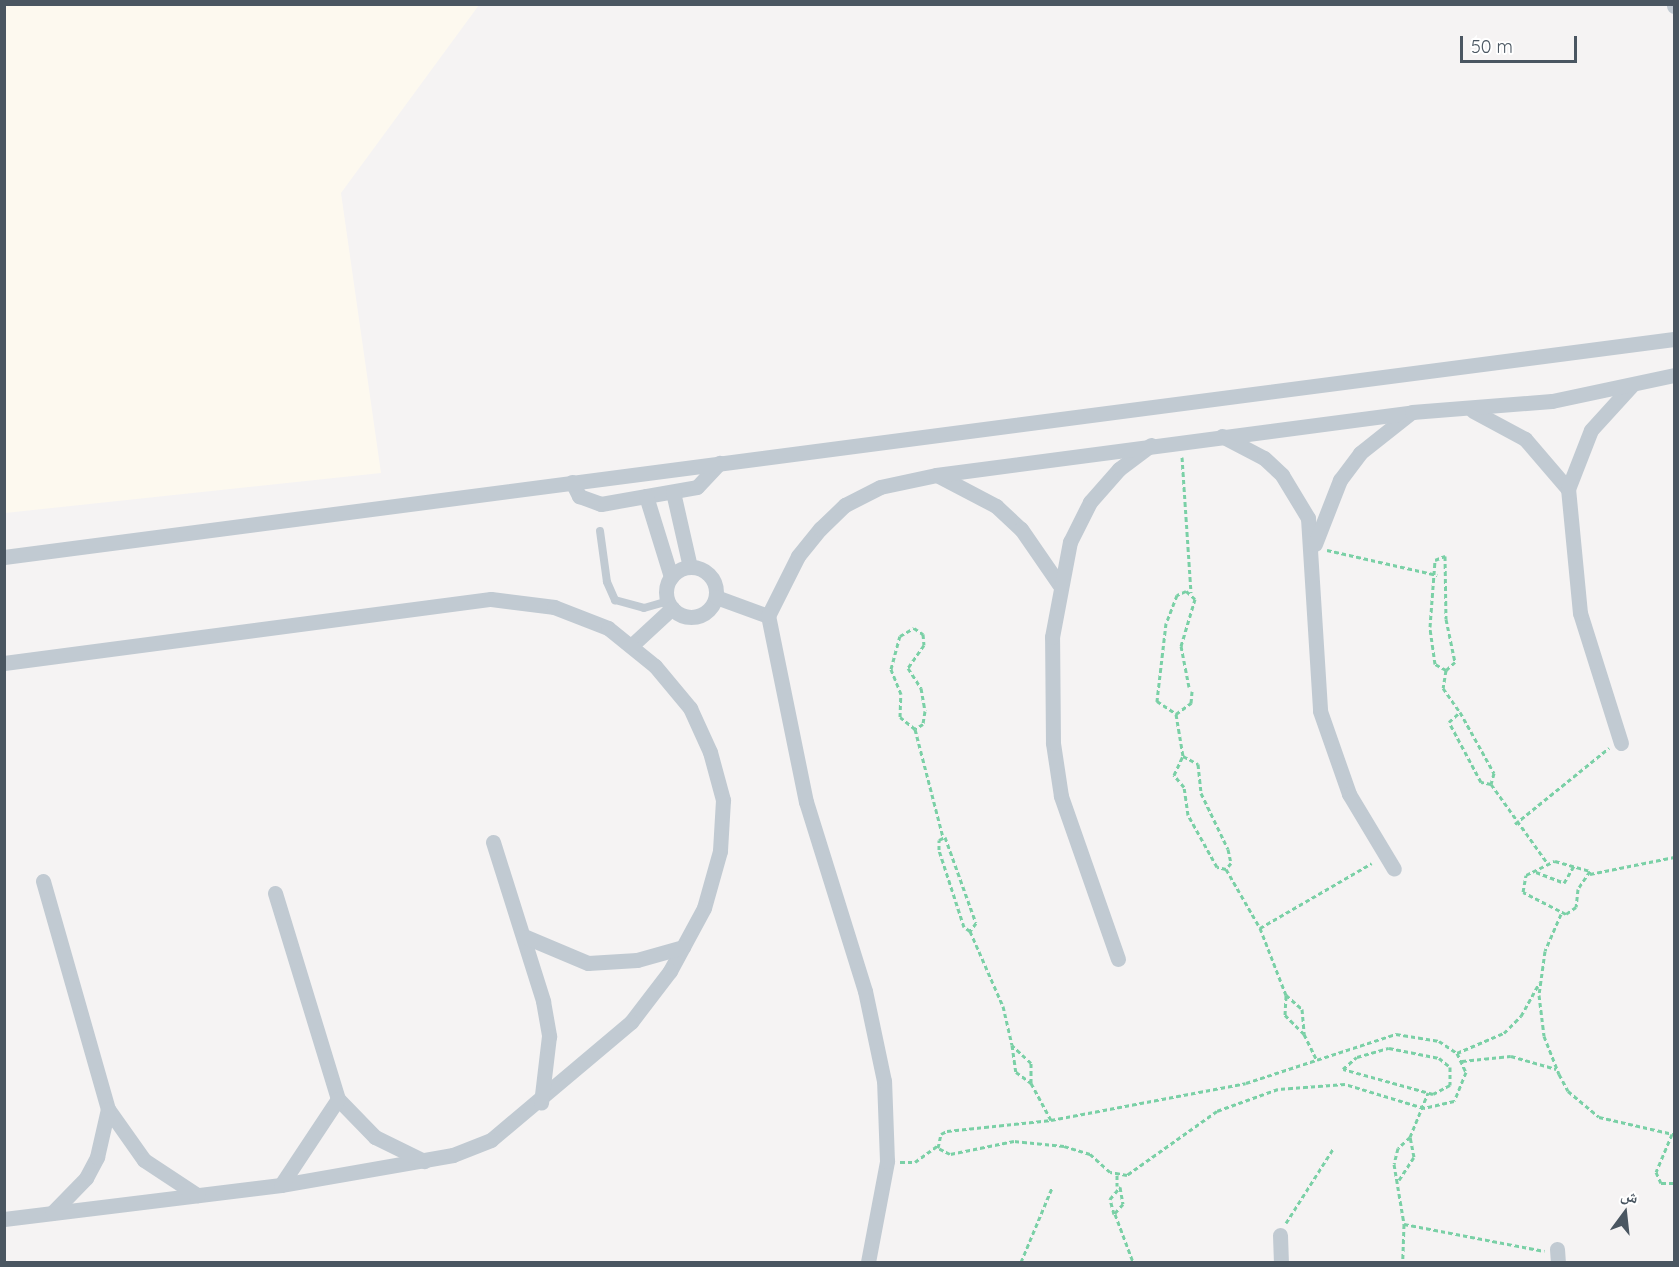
<!DOCTYPE html>
<html>
<head>
<meta charset="utf-8">
<style>
	body { margin:0 }
	#map { position:relative; width:1679px; height:1267px; overflow:hidden; background:#f5f3f3; font-family:Quicksand,"Noto Naskh Arabic",sans-serif }
	div>[style] { position:absolute }
	.commercial>* { inset:0; background:#fdf9ef }
	.path>* { height:3px; margin-top:-1.5px; transform-origin:0; background:repeating-linear-gradient(90deg,#7ad0a6 0 4.5px,transparent 0 7.5px) }
	.service>* { height:8px; margin:-4px; padding:0 4px; transform-origin:4px; border-radius:4px; background:#c1cad2 }
	.minor>* { height:15px; margin:-7.5px; padding:0 7.5px; transform-origin:7.5px; border-radius:7.5px; background:#c1cad2 }
	.minor>.ring { margin:-7.5px; padding:0; box-sizing:content-box; background:none; border:15px solid #c1cad2; border-radius:50% }
	span { translate:-50% -50%; white-space:nowrap; text-align:center; line-height:1.15; -webkit-text-stroke:5px #fff; paint-order:stroke }
	.frame { position:absolute; inset:0; border:6px solid #4a5661; pointer-events:none }
	.north { position:absolute; left:1595px; top:1183px; width:60px; height:60px; -webkit-text-stroke:4px #fff; paint-order:stroke; rotate:15deg; font-size:16px; font-weight:700; line-height:24px; text-align:center; color:#4a5661 }
	.north::after { content:''; display:block; margin:auto; width:21px; height:27px; background:#4a5661; clip-path:polygon(50% 0,100% 100%,50% 72%,0 100%) }
	.scale { position:absolute; left:1460px; top:36px; width:117px; height:27px; box-sizing:border-box; border:3px solid #4a5661; border-top:0; padding-left:8px; font-size:18px; line-height:21px; white-space:nowrap; color:#4a5661; -webkit-text-stroke:4px #fff; paint-order:stroke }
</style>
</head>
<body>
<div id="map">
	<div class="commercial">
		<div style="clip-path:polygon(4px 5px,479px 5px,341px 193px,381px 473px,5px 513px)"></div>
	</div>
	<div class="path">
		<div style="left:1182px;top:457px;width:136px;rotate:86.2deg"></div>
		<div style="left:1327px;top:550px;width:113px;rotate:12.8deg"></div>
		<div style="left:1445px;top:556px;width:63px;rotate:89.1deg"></div>
		<div style="left:1446px;top:619px;width:44px;rotate:78.2deg"></div>
		<div style="left:1455px;top:662px;width:12px;rotate:138deg"></div>
		<div style="left:1446px;top:670px;width:13px;rotate:-151deg"></div>
		<div style="left:1435px;top:664px;width:37px;rotate:-98deg"></div>
		<div style="left:1430px;top:627px;width:67px;rotate:-85.7deg"></div>
		<div style="left:1435px;top:560px;width:11px;rotate:-22deg"></div>
		<div style="left:914px;top:628px;width:11px;rotate:34deg"></div>
		<div style="left:923px;top:634px;width:11px;rotate:85deg"></div>
		<div style="left:924px;top:645px;width:28px;rotate:125deg"></div>
		<div style="left:908px;top:668px;width:24px;rotate:57deg"></div>
		<div style="left:921px;top:688px;width:23px;rotate:80deg"></div>
		<div style="left:925px;top:711px;width:13px;rotate:99deg"></div>
		<div style="left:923px;top:724px;width:9px;rotate:148deg"></div>
		<div style="left:915px;top:729px;width:19px;rotate:-141deg"></div>
		<div style="left:900px;top:717px;width:23px;rotate:-88deg"></div>
		<div style="left:901px;top:694px;width:27px;rotate:-112deg"></div>
		<div style="left:891px;top:669px;width:34px;rotate:-75deg"></div>
		<div style="left:900px;top:636px;width:16px;rotate:-30deg"></div>
		<div style="left:1446px;top:670px;width:18px;rotate:99deg"></div>
		<div style="left:1443px;top:688px;width:29px;rotate:55deg"></div>
		<div style="left:1189px;top:687px;width:42px;rotate:-101deg"></div>
		<div style="left:1181px;top:646px;width:49px;rotate:-73.4deg"></div>
		<div style="left:1195px;top:599px;width:12px;rotate:-138deg"></div>
		<div style="left:1186px;top:591px;width:10px;rotate:156deg"></div>
		<div style="left:1177px;top:595px;width:30px;rotate:111deg"></div>
		<div style="left:1166px;top:623px;width:79px;rotate:96.6deg"></div>
		<div style="left:1157px;top:701px;width:23px;rotate:34deg"></div>
		<div style="left:1176px;top:714px;width:19px;rotate:-36deg"></div>
		<div style="left:1191px;top:703px;width:12px;rotate:-85deg"></div>
		<div style="left:1460px;top:712px;width:70px;rotate:60.9deg"></div>
		<div style="left:1494px;top:773px;width:11px;rotate:105deg"></div>
		<div style="left:1491px;top:784px;width:10px;rotate:-169deg"></div>
		<div style="left:1481px;top:782px;width:68px;rotate:-118.1deg"></div>
		<div style="left:1449px;top:722px;width:15px;rotate:-42deg"></div>
		<div style="left:1176px;top:714px;width:43px;rotate:80.5deg"></div>
		<div style="left:915px;top:729px;width:112px;rotate:75.5deg"></div>
		<div style="left:1183px;top:756px;width:17px;rotate:28deg"></div>
		<div style="left:1198px;top:764px;width:29px;rotate:84deg"></div>
		<div style="left:1201px;top:793px;width:62px;rotate:64.3deg"></div>
		<div style="left:1228px;top:849px;width:14px;rotate:78deg"></div>
		<div style="left:1231px;top:863px;width:8px;rotate:130deg"></div>
		<div style="left:1226px;top:869px;width:9px;rotate:-167deg"></div>
		<div style="left:1217px;top:867px;width:60px;rotate:-119.1deg"></div>
		<div style="left:1188px;top:815px;width:28px;rotate:-98deg"></div>
		<div style="left:1184px;top:787px;width:16px;rotate:-130deg"></div>
		<div style="left:1174px;top:775px;width:21px;rotate:-65deg"></div>
		<div style="left:1491px;top:784px;width:98px;rotate:54.5deg"></div>
		<div style="left:1515px;top:824px;width:121px;rotate:-39deg"></div>
		<div style="left:945px;top:837px;width:91px;rotate:70.2deg"></div>
		<div style="left:976px;top:923px;width:10px;rotate:127deg"></div>
		<div style="left:970px;top:931px;width:7px;rotate:-146deg"></div>
		<div style="left:964px;top:927px;width:81px;rotate:-108deg"></div>
		<div style="left:939px;top:850px;width:10px;rotate:-90deg"></div>
		<div style="left:939px;top:840px;width:7px;rotate:-27deg"></div>
		<div style="left:1555px;top:861px;width:36px;rotate:16deg"></div>
		<div style="left:1590px;top:871px;width:22px;rotate:124deg"></div>
		<div style="left:1578px;top:889px;width:18px;rotate:96deg"></div>
		<div style="left:1576px;top:907px;width:12px;rotate:145deg"></div>
		<div style="left:1566px;top:914px;width:48px;rotate:-152.9deg"></div>
		<div style="left:1523px;top:892px;width:17px;rotate:-80deg"></div>
		<div style="left:1526px;top:875px;width:32px;rotate:-26deg"></div>
		<div style="left:1226px;top:869px;width:68px;rotate:60deg"></div>
		<div style="left:1260px;top:928px;width:72px;rotate:68.8deg"></div>
		<div style="left:1536px;top:872px;width:30px;rotate:21deg"></div>
		<div style="left:1564px;top:883px;width:20px;rotate:-60deg"></div>
		<div style="left:1590px;top:874px;width:86px;rotate:-11.4deg"></div>
		<div style="left:1561px;top:914px;width:40px;rotate:113.4deg"></div>
		<div style="left:1545px;top:951px;width:44px;rotate:97.8deg"></div>
		<div style="left:1539px;top:995px;width:41px;rotate:83deg"></div>
		<div style="left:1544px;top:1036px;width:41px;rotate:68.5deg"></div>
		<div style="left:1559px;top:1074px;width:19px;rotate:62deg"></div>
		<div style="left:1568px;top:1091px;width:40px;rotate:40deg"></div>
		<div style="left:1599px;top:1117px;width:76px;rotate:12.9deg"></div>
		<div style="left:1260px;top:928px;width:129px;rotate:-30.1deg"></div>
		<div style="left:970px;top:931px;width:82px;rotate:66.3deg"></div>
		<div style="left:1003px;top:1006px;width:40px;rotate:77deg"></div>
		<div style="left:1286px;top:995px;width:21px;rotate:41deg"></div>
		<div style="left:1302px;top:1009px;width:25px;rotate:85deg"></div>
		<div style="left:1304px;top:1034px;width:27px;rotate:-135deg"></div>
		<div style="left:1285px;top:1015px;width:20px;rotate:-87deg"></div>
		<div style="left:1304px;top:1034px;width:30px;rotate:64deg"></div>
		<div style="left:1396px;top:1034px;width:44px;rotate:9.2deg"></div>
		<div style="left:1439px;top:1041px;width:22px;rotate:34deg"></div>
		<div style="left:1457px;top:1053px;width:21px;rotate:65deg"></div>
		<div style="left:1466px;top:1072px;width:31px;rotate:112deg"></div>
		<div style="left:1454px;top:1101px;width:31px;rotate:167deg"></div>
		<div style="left:1424px;top:1108px;width:83px;rotate:-163.1deg"></div>
		<div style="left:1345px;top:1084px;width:67px;rotate:175.7deg"></div>
		<div style="left:1278px;top:1089px;width:65px;rotate:160.2deg"></div>
		<div style="left:1217px;top:1111px;width:110px;rotate:144.6deg"></div>
		<div style="left:1127px;top:1175px;width:17px;rotate:-170deg"></div>
		<div style="left:1110px;top:1172px;width:27px;rotate:-138deg"></div>
		<div style="left:1090px;top:1154px;width:27px;rotate:-163deg"></div>
		<div style="left:1064px;top:1146px;width:50px;rotate:-174.3deg"></div>
		<div style="left:1014px;top:1141px;width:65px;rotate:168.5deg"></div>
		<div style="left:950px;top:1154px;width:13px;rotate:-153deg"></div>
		<div style="left:938px;top:1148px;width:14px;rotate:-78deg"></div>
		<div style="left:941px;top:1134px;width:7px;rotate:-27deg"></div>
		<div style="left:947px;top:1131px;width:105px;rotate:-6deg"></div>
		<div style="left:1051px;top:1120px;width:198px;rotate:-10.7deg"></div>
		<div style="left:1246px;top:1083px;width:158px;rotate:-18.1deg"></div>
		<div style="left:1389px;top:1048px;width:51px;rotate:11.3deg"></div>
		<div style="left:1439px;top:1058px;width:14px;rotate:39deg"></div>
		<div style="left:1450px;top:1067px;width:18px;rotate:90deg"></div>
		<div style="left:1450px;top:1085px;width:19px;rotate:152deg"></div>
		<div style="left:1433px;top:1094px;width:93px;rotate:-164.5deg"></div>
		<div style="left:1343px;top:1069px;width:18px;rotate:-41deg"></div>
		<div style="left:1357px;top:1057px;width:33px;rotate:-16deg"></div>
		<div style="left:1457px;top:1053px;width:51px;rotate:-23.1deg"></div>
		<div style="left:1504px;top:1033px;width:24px;rotate:-45deg"></div>
		<div style="left:1521px;top:1016px;width:38px;rotate:-61deg"></div>
		<div style="left:1462px;top:1061px;width:49px;rotate:-5.8deg"></div>
		<div style="left:1511px;top:1056px;width:47px;rotate:16.1deg"></div>
		<div style="left:1031px;top:1083px;width:20px;rotate:-90deg"></div>
		<div style="left:1031px;top:1063px;width:26px;rotate:-137deg"></div>
		<div style="left:1012px;top:1045px;width:27px;rotate:82deg"></div>
		<div style="left:1016px;top:1072px;width:19px;rotate:36deg"></div>
		<div style="left:1031px;top:1083px;width:42px;rotate:61.6deg"></div>
		<div style="left:1672px;top:1134px;width:41px;rotate:112.8deg"></div>
		<div style="left:1656px;top:1172px;width:12px;rotate:66deg"></div>
		<div style="left:1661px;top:1183px;width:13px"></div>
		<div style="left:1410px;top:1137px;width:48px;rotate:-67.8deg"></div>
		<div style="left:900px;top:1162px;width:15px"></div>
		<div style="left:915px;top:1162px;width:29px;rotate:-36deg"></div>
		<div style="left:1117px;top:1175px;width:11px;rotate:90deg"></div>
		<div style="left:1399px;top:1180px;width:27px;rotate:-57deg"></div>
		<div style="left:1414px;top:1157px;width:20px;rotate:-101deg"></div>
		<div style="left:1410px;top:1137px;width:16px;rotate:137deg"></div>
		<div style="left:1398px;top:1148px;width:16px;rotate:104deg"></div>
		<div style="left:1394px;top:1164px;width:61px;rotate:80.5deg"></div>
		<div style="left:1404px;top:1224px;width:38px;rotate:92deg"></div>
		<div style="left:1120px;top:1187px;width:17px;rotate:80deg"></div>
		<div style="left:1123px;top:1204px;width:13px;rotate:132deg"></div>
		<div style="left:1114px;top:1214px;width:16px;rotate:-105deg"></div>
		<div style="left:1110px;top:1199px;width:16px;rotate:-50deg"></div>
		<div style="left:1115px;top:1214px;width:51px;rotate:69.4deg"></div>
		<div style="left:1286px;top:1223px;width:88px;rotate:-57.6deg"></div>
		<div style="left:1404px;top:1224px;width:143px;rotate:10.9deg"></div>
		<div style="left:1021px;top:1262px;width:80px;rotate:-67.3deg"></div>
	</div>
	<div class="service">
		<div style="left:600px;top:531px;width:51px;rotate:82.2deg"></div>
		<div style="left:607px;top:582px;width:20px;rotate:66deg"></div>
		<div style="left:615px;top:600px;width:30px;rotate:15deg"></div>
		<div style="left:644px;top:608px;width:25px;rotate:-16deg"></div>
	</div>
	<div class="minor">
		<div style="left:1674px;top:4px;width:2px;rotate:90deg"></div>
		<div style="left:1473px;top:411px;width:59px;rotate:28.3deg"></div>
		<div style="left:1525px;top:439px;width:66px;rotate:49.3deg"></div>
		<div style="left:1222px;top:436px;width:47px;rotate:27.6deg"></div>
		<div style="left:1264px;top:458px;width:25px;rotate:43deg"></div>
		<div style="left:1282px;top:475px;width:50px;rotate:58.8deg"></div>
		<div style="left:1308px;top:518px;width:193px;rotate:86.4deg"></div>
		<div style="left:1320px;top:711px;width:88px;rotate:70.7deg"></div>
		<div style="left:1349px;top:794px;width:87px;rotate:59deg"></div>
		<div style="left:937px;top:475px;width:67px;rotate:27.7deg"></div>
		<div style="left:996px;top:506px;width:34px;rotate:43deg"></div>
		<div style="left:1021px;top:529px;width:67px;rotate:55.4deg"></div>
		<div style="left:572px;top:482px;width:16px;rotate:63deg"></div>
		<div style="left:579px;top:496px;width:23px;rotate:20deg"></div>
		<div style="left:601px;top:504px;width:97px;rotate:-10deg"></div>
		<div style="left:697px;top:487px;width:33px;rotate:-47deg"></div>
		<div style="left:673px;top:492px;width:77px;rotate:77.2deg"></div>
		<div style="left:646px;top:496px;width:85px;rotate:72.8deg"></div>
		<div style="left:1315px;top:544px;width:69px;rotate:-68.7deg"></div>
		<div style="left:1340px;top:480px;width:34px;rotate:-53deg"></div>
		<div style="left:1360px;top:453px;width:63px;rotate:-38.5deg"></div>
		<div style="left:4px;top:557px;width:1684px;rotate:-7.44deg"></div>
		<div class="ring" style="left:666px;top:567px;width:35px;height:35px"></div>
		<div style="left:716px;top:597px;width:55px;rotate:20.1deg"></div>
		<div style="left:631px;top:646px;width:56px;rotate:-42.8deg"></div>
		<div style="left:4px;top:663px;width:491px;rotate:-7.5deg"></div>
		<div style="left:491px;top:599px;width:64px;rotate:7.2deg"></div>
		<div style="left:554px;top:607px;width:58px;rotate:21.3deg"></div>
		<div style="left:608px;top:628px;width:60px;rotate:39deg"></div>
		<div style="left:655px;top:666px;width:55px;rotate:50.2deg"></div>
		<div style="left:690px;top:708px;width:48px;rotate:65.6deg"></div>
		<div style="left:710px;top:752px;width:50px;rotate:74.8deg"></div>
		<div style="left:723px;top:800px;width:51px;rotate:93.4deg"></div>
		<div style="left:720px;top:851px;width:59px;rotate:105.7deg"></div>
		<div style="left:704px;top:908px;width:72px;rotate:118.4deg"></div>
		<div style="left:670px;top:971px;width:64px;rotate:127.4deg"></div>
		<div style="left:631px;top:1022px;width:183px;rotate:139.9deg"></div>
		<div style="left:491px;top:1140px;width:41px;rotate:158.5deg"></div>
		<div style="left:453px;top:1155px;width:175px;rotate:170.1deg"></div>
		<div style="left:281px;top:1185px;width:279px;rotate:173deg"></div>
		<div style="left:1621px;top:743px;width:136px;rotate:-107.5deg"></div>
		<div style="left:1580px;top:613px;width:125px;rotate:-95.5deg"></div>
		<div style="left:1568px;top:489px;width:63px;rotate:-68.7deg"></div>
		<div style="left:1591px;top:430px;width:61px;rotate:-47.7deg"></div>
		<div style="left:493px;top:842px;width:167px;rotate:72.5deg"></div>
		<div style="left:543px;top:1001px;width:36px;rotate:80deg"></div>
		<div style="left:549px;top:1036px;width:67px;rotate:96.8deg"></div>
		<div style="left:43px;top:881px;width:237px;rotate:74.1deg"></div>
		<div style="left:108px;top:1109px;width:62px;rotate:54.8deg"></div>
		<div style="left:144px;top:1160px;width:64px;rotate:33.4deg"></div>
		<div style="left:275px;top:893px;width:215px;rotate:73deg"></div>
		<div style="left:338px;top:1099px;width:53px;rotate:45.8deg"></div>
		<div style="left:375px;top:1137px;width:55px;rotate:26.1deg"></div>
		<div style="left:526px;top:937px;width:67px;rotate:22.8deg"></div>
		<div style="left:588px;top:963px;width:49px;rotate:-3.5deg"></div>
		<div style="left:637px;top:960px;width:48px;rotate:-15.8deg"></div>
		<div style="left:1118px;top:959px;width:173px;rotate:-109.3deg"></div>
		<div style="left:1061px;top:796px;width:54px;rotate:-98.6deg"></div>
		<div style="left:1053px;top:743px;width:106px;rotate:-90.5deg"></div>
		<div style="left:1052px;top:637px;width:97px;rotate:-79.3deg"></div>
		<div style="left:1070px;top:542px;width:45px;rotate:-63.4deg"></div>
		<div style="left:1090px;top:502px;width:44px;rotate:-48.7deg"></div>
		<div style="left:1119px;top:469px;width:40px;rotate:-37deg"></div>
		<div style="left:281px;top:1185px;width:103px;rotate:-56.5deg"></div>
		<div style="left:52px;top:1213px;width:49px;rotate:-45.8deg"></div>
		<div style="left:86px;top:1178px;width:24px;rotate:-62deg"></div>
		<div style="left:97px;top:1157px;width:49px;rotate:-77.1deg"></div>
		<div style="left:1280px;top:1235px;width:27px;rotate:88deg"></div>
		<div style="left:1557px;top:1249px;width:13px;rotate:86deg"></div>
		<div style="left:868px;top:1262px;width:103px;rotate:-79.3deg"></div>
		<div style="left:887px;top:1161px;width:80px;rotate:-92.1deg"></div>
		<div style="left:884px;top:1081px;width:92px;rotate:-101.9deg"></div>
		<div style="left:865px;top:991px;width:198px;rotate:-107.3deg"></div>
		<div style="left:806px;top:802px;width:190px;rotate:-101.5deg"></div>
		<div style="left:768px;top:616px;width:67px;rotate:-63.4deg"></div>
		<div style="left:798px;top:556px;width:35px;rotate:-51deg"></div>
		<div style="left:820px;top:529px;width:35px;rotate:-44deg"></div>
		<div style="left:845px;top:505px;width:39px;rotate:-27deg"></div>
		<div style="left:880px;top:487px;width:57px;rotate:-12.1deg"></div>
		<div style="left:936px;top:475px;width:480px;rotate:-7.5deg"></div>
		<div style="left:1412px;top:412px;width:140px;rotate:-4.5deg"></div>
		<div style="left:1552px;top:401px;width:125px;rotate:-12deg"></div>
	</div>
	<div class="frame"></div>
	<div class="north">ش</div>
	<div class="scale">50 m</div>
</div>
</body>
</html>
